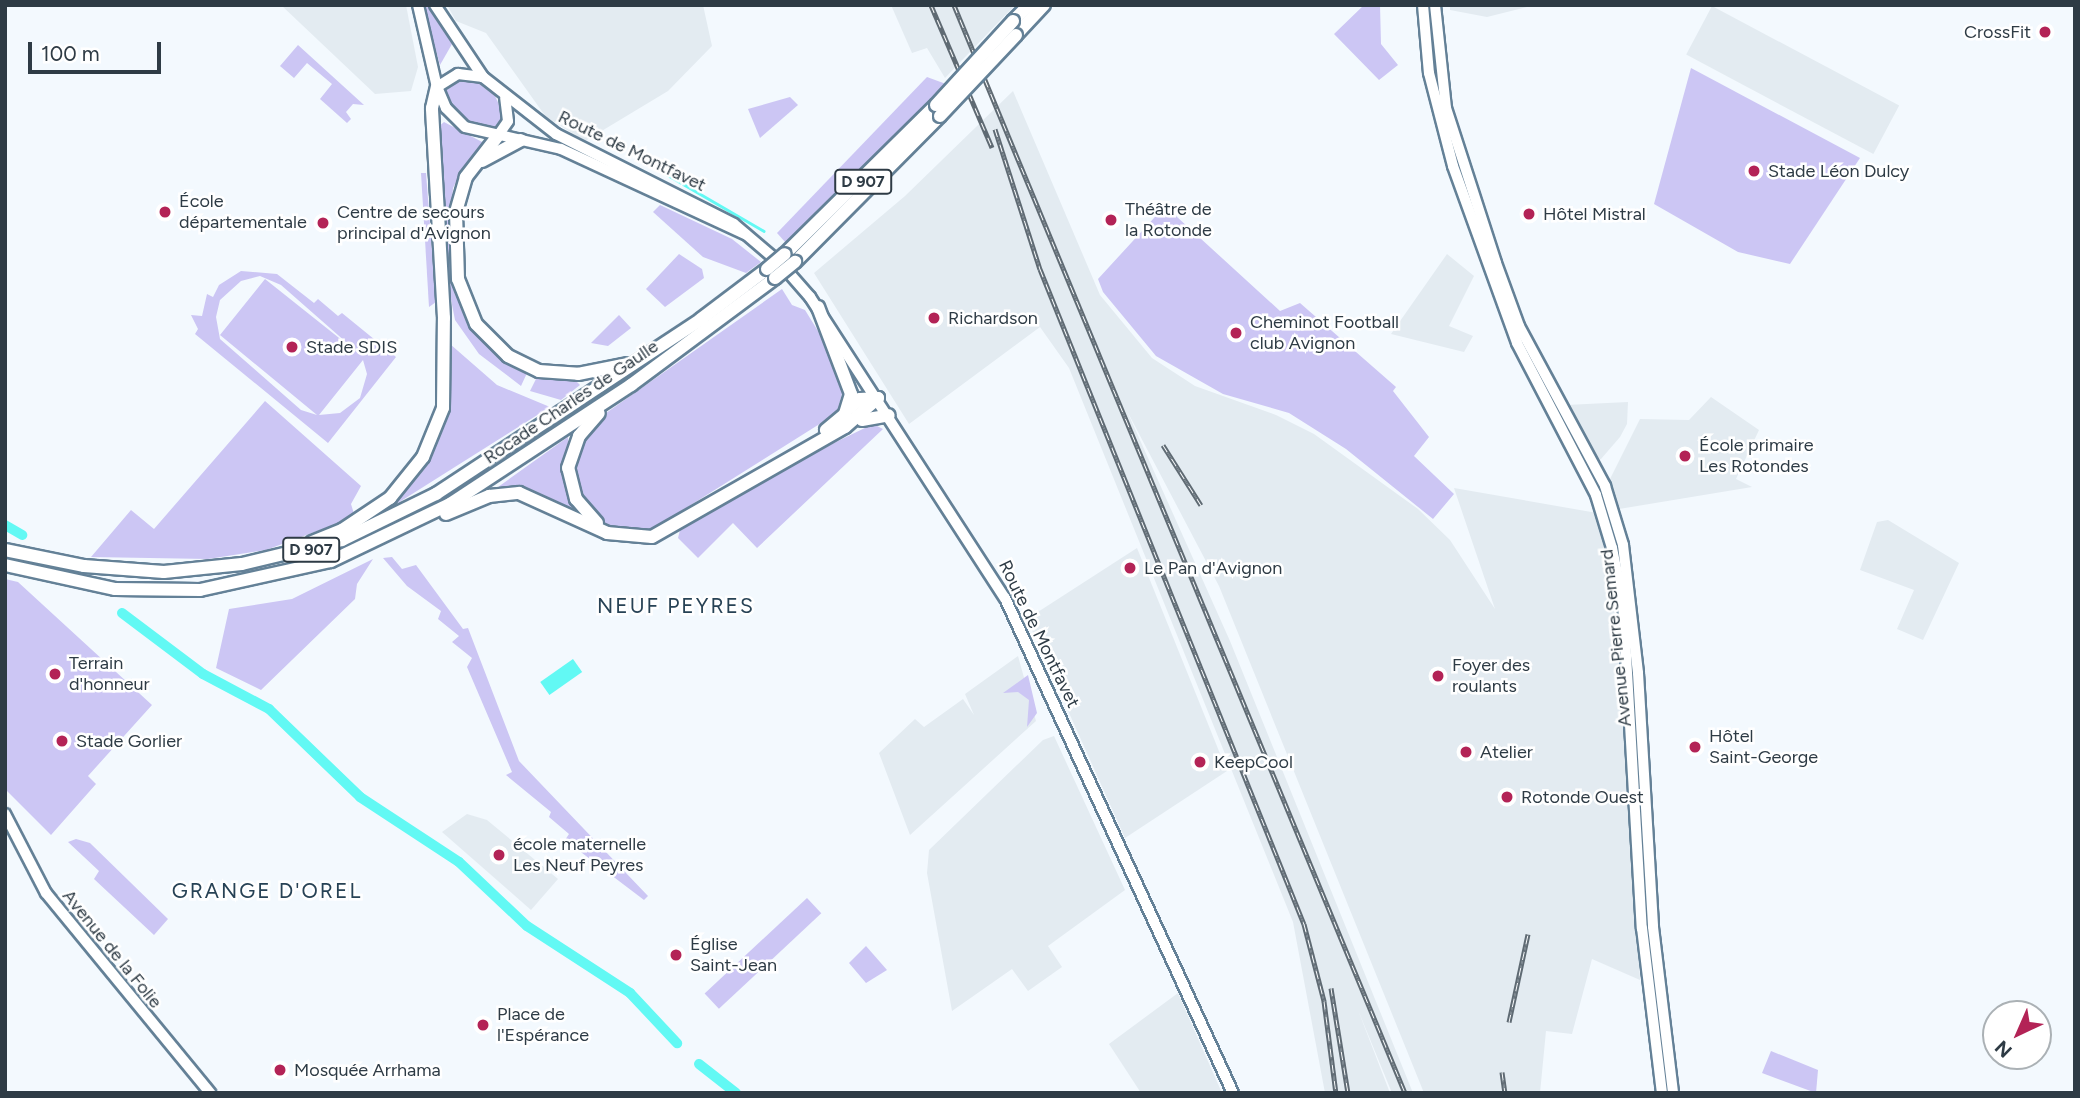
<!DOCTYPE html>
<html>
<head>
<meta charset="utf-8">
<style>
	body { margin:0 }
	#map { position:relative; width:2080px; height:1098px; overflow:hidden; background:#f3f9fe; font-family:Figtree,sans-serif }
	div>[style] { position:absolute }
	.built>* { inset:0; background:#e3ebf1; transform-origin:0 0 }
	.green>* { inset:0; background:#ccc6f4; transform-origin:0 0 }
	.water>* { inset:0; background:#62f9f4; transform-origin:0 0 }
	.stream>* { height:2.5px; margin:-1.25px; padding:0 1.25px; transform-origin:1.25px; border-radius:1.25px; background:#62f9f4 }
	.canal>* { height:10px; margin:-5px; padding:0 5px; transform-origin:5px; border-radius:5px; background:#62f9f4 }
	.roads { filter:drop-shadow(2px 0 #648197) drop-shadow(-2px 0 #648197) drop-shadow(0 2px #648197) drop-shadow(0 -2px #648197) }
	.secondary>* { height:10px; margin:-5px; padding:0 5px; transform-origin:5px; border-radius:5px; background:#fff }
	.primary>* { height:10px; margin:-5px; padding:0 5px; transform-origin:5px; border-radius:5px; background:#fff }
	.highway>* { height:12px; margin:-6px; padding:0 6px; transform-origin:6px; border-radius:6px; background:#fff }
	.rail>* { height:5px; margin-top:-2.5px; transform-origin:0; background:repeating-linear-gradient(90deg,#fff 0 8px,#5f6a73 0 16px); box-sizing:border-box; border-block:2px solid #5f6a73 }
	.bridges { filter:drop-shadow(2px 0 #648197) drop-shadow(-2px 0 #648197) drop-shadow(0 2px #648197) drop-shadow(0 -2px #648197) }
	.highway-bridge>* { height:12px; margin:-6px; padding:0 6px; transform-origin:6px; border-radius:6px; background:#fff }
	.dots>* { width:19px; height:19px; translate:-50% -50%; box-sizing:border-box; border:4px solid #fff; border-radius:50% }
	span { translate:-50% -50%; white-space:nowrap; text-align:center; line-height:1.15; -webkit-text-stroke:5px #fff; paint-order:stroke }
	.shield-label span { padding:2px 5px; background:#fff; border:2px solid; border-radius:5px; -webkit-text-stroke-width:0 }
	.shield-label { font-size:16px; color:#2e3b45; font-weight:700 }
	.poi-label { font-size:18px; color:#2e3b45 }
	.right { translate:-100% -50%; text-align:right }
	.left { translate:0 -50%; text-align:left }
	.street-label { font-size:18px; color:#2e3b45 }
	.quarter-label { font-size:21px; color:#274255; letter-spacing:2px }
	.frame { position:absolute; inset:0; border:7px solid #2e3b45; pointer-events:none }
	.north { position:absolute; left:1982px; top:1000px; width:70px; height:70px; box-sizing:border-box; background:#fff; border:2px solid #abb1b5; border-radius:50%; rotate:224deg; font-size:19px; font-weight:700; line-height:28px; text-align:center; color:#2e3b45 }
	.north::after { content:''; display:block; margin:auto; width:24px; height:32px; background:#b32356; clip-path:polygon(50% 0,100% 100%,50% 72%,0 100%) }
	.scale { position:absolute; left:28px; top:42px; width:133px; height:32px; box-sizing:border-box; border:4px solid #2e3b45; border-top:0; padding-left:9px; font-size:21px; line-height:24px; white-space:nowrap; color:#2e3b45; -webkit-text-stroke:5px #fff; paint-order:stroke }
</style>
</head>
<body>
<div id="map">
	<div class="built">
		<div style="clip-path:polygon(281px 5px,406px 5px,418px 67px,411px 91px,375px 94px)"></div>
		<div style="clip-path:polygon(447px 5px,703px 5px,712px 46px,668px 91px,585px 141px,546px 117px,486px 33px,456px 21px)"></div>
		<div style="clip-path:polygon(891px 5px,1015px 5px,945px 78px,927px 48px,912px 53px)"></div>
		<div style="clip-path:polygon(1450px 5px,1535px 5px,1487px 17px,1450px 10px)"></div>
		<div style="left:1712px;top:6px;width:212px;height:55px;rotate:28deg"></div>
		<div style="clip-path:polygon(1013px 91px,1100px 295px,1152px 358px,1195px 386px,1276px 415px,1314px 434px,1418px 509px,1450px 540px,1495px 609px,1454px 488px,1597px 513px,1612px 569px,1622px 653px,1640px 980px,1592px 959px,1572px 1034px,1546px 1031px,1540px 1093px,1424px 1093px,1219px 586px,1127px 411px,1230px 641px,1413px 1093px,1392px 1093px,1358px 1010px,1390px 1093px,1325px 1093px,1293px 922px,1069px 368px,1040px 327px,909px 424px,814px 273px,905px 196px)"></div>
		<div style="clip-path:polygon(1447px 254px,1474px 276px,1449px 326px,1473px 336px,1464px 352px,1391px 334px)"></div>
		<div style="clip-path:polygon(1711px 397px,1759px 430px,1736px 479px,1752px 487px,1619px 509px,1608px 483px,1640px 419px,1689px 420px)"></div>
		<div style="clip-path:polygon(1628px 402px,1627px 424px,1620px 437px,1601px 459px,1593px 461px,1566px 405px)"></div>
		<div style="clip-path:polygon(1888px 520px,1959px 563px,1923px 640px,1897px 629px,1914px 590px,1860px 570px,1877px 522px)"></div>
		<div style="clip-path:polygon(1137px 548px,1227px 771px,1125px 838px,1027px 619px)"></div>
		<div style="clip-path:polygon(1018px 656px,1036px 721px,910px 835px,879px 753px,915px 719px,924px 727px,963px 699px,974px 715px,965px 694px)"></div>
		<div style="clip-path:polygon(1054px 736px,1125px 890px,1048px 946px,1062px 967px,1028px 991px,1012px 969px,952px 1011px,927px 873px,929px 850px,1043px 740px)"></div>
		<div style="clip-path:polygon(467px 814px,487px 820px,558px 879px,531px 910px,442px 832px)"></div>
		<div style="clip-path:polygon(1178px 993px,1222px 1093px,1141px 1093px,1109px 1044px)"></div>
	</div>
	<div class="green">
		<div style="clip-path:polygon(423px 5px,430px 5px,452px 44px,440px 65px)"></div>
		<div style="clip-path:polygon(1364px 5px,1380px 5px,1381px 44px,1398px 65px,1379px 80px,1334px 34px)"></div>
		<div style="clip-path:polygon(298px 45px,364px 105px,353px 104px,346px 112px,351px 119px,347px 123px,320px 99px,332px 84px,307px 63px,294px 78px,280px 66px)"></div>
		<div style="clip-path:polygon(1691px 68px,1860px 158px,1790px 264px,1738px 252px,1654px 204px)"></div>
		<div style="clip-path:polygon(927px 77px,946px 84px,786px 243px,777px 233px)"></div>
		<div style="clip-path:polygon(459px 81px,477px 82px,495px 96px,503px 113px,500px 127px,493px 131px,470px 124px,451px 106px,445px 91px)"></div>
		<div style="clip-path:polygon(790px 97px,798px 105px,760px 138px,748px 109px)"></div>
		<div style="clip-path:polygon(444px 122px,486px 144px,464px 166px,453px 188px,449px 244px,454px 284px,478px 336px,527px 373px,521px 386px,479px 354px,455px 320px,445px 269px,437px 128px)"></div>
		<div style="clip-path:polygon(421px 173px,426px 173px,436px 302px,429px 307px)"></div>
		<div style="clip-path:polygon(660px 205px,732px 239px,761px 262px,746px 273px,703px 257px,653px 212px)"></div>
		<div style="clip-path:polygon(1165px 206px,1280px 311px,1300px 303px,1396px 387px,1393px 391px,1429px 437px,1414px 456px,1454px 494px,1433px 519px,1346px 449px,1289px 413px,1223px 394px,1156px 356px,1103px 292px,1098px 279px)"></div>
		<div style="clip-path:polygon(679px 254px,702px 269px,704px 278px,665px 307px,646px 289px)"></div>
		<div style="clip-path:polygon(evenodd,241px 271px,277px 274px,314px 303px,318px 299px,338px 316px,342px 313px,396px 357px,328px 443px,195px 334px,198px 329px,191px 315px,202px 316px,207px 294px,213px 297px,219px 285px,241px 271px,260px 276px,281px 285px,363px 357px,265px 279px,220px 335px,317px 415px,301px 410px,220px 339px,216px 317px,220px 300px,241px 281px,260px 276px,241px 271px,363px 360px,367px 374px,360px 398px,340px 413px,319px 415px,363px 360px)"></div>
		<div style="clip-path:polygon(782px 289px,792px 305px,805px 310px,834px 357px,844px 386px,837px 413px,651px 530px,609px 527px,592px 515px,579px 498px,573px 463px,599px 418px)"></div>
		<div style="clip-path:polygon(619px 315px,631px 328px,608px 346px,591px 343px)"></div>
		<div style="clip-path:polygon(450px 344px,497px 385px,550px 407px,382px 513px,416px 478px,438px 441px,448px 399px)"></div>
		<div style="clip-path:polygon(537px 377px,577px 382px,580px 385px,561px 400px,530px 391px)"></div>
		<div style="clip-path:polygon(265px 401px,361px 486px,351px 504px,355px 517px,266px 550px,208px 559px,91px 557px,131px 510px,154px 529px)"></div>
		<div style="clip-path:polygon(873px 424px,883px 429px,757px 548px,733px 523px,698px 558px,678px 538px,680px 530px,795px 462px)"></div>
		<div style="clip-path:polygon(568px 437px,573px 511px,525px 489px,491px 492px)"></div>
		<div style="clip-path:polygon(392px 557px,402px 569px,416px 565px,463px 629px,468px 628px,519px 761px,648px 896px,644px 900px,565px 840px,569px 834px,549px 817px,551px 812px,506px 775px,512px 772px,467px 667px,472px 658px,452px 642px,459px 636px,438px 619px,441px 611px,407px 586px,383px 558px)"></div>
		<div style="clip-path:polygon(373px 559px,357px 584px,355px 599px,261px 690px,216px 668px,229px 609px,292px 599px)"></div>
		<div style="clip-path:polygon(5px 579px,18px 582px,152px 705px,88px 776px,96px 784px,51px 835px,5px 789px)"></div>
		<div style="clip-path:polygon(1028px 675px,1037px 713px,1027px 727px,1029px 700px,1018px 692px,1003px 693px)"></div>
		<div style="clip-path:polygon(76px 839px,90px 843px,168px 919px,154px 935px,94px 879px,99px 871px,68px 842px)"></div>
		<div style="left:807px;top:898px;width:21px;height:140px;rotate:47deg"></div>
		<div style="clip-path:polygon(866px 946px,887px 970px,866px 983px,849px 963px)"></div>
		<div style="clip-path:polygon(1771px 1051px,1818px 1070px,1816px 1093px,1762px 1073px)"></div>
	</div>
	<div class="water">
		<div style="left:573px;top:659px;width:16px;height:40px;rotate:55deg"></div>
	</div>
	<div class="stream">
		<div style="left:666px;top:174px;width:113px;rotate:30.2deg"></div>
	</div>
	<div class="canal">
		<div style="left:5px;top:525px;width:20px;rotate:30deg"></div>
		<div style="left:122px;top:613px;width:101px;rotate:37deg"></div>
		<div style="left:203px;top:674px;width:75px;rotate:27.9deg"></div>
		<div style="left:269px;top:709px;width:127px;rotate:44deg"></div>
		<div style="left:360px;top:797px;width:118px;rotate:33.3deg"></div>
		<div style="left:459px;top:862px;width:93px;rotate:43.3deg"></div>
		<div style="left:527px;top:926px;width:123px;rotate:33deg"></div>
		<div style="left:630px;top:993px;width:69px;rotate:46.8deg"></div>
		<div style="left:699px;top:1064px;width:47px;rotate:38.1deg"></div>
	</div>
	<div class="roads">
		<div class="secondary">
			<div style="left:418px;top:5px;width:84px;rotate:77deg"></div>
			<div style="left:435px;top:5px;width:87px;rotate:56.3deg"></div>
			<div style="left:1423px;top:5px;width:68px;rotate:85deg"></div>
			<div style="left:1429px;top:73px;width:96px;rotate:75.5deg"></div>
			<div style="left:1453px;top:166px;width:188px;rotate:70.1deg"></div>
			<div style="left:1517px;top:343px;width:171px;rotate:62.5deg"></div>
			<div style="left:1596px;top:495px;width:55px;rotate:73.2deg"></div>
			<div style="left:1612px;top:548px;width:56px;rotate:78.7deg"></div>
			<div style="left:1623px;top:603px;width:326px;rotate:86.7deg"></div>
			<div style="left:1642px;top:928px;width:166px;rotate:83.1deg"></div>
			<div style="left:1435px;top:5px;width:104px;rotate:83.9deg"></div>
			<div style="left:1446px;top:108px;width:163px;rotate:72.1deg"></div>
			<div style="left:1496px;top:263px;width:67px;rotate:69.9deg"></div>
			<div style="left:1519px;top:326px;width:182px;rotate:61.7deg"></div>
			<div style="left:1605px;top:486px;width:62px;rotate:73deg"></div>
			<div style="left:1623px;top:545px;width:129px;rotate:83.3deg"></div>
			<div style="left:1638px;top:673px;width:254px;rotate:86.6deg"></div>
			<div style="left:1653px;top:927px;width:167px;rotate:83.1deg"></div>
			<div style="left:5px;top:814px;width:89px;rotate:62.6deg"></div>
			<div style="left:46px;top:893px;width:259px;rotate:50.6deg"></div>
		</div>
		<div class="primary">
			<div style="left:497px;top:137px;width:19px;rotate:-55deg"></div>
			<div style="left:508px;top:121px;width:23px;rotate:-97deg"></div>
			<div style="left:745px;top:234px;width:203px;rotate:-155.2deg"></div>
			<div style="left:561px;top:149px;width:98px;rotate:-167.1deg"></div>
			<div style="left:465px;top:127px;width:27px;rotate:-135deg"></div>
			<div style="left:446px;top:108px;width:23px;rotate:-113deg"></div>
			<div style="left:437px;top:87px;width:25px;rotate:-32deg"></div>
			<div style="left:458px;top:74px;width:25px;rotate:7deg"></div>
			<div style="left:483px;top:77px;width:93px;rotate:38deg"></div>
			<div style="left:556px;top:134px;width:199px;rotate:26.8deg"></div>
			<div style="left:734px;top:224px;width:63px;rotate:40.5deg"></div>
			<div style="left:782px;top:265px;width:43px;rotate:48.8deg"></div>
			<div style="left:810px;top:297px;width:359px;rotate:57.1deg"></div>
			<div style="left:1005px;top:598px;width:545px;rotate:65.27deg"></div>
		</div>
		<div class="highway">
			<div style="left:1013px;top:21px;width:23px;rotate:-45deg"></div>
			<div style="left:1016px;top:35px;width:41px;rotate:-47deg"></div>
			<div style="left:497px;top:137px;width:51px;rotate:127.8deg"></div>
			<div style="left:466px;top:177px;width:36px;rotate:106deg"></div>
			<div style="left:456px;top:212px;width:67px;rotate:88.3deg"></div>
			<div style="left:458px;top:279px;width:48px;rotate:68.2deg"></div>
			<div style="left:476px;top:324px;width:45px;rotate:45deg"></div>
			<div style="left:508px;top:356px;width:34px;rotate:26deg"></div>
			<div style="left:539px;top:371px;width:39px;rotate:4deg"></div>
			<div style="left:578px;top:374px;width:50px;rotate:-11.5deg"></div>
			<div style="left:482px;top:161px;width:44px;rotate:-28.3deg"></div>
			<div style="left:785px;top:254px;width:212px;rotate:-44.6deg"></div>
			<div style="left:795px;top:262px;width:206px;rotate:-45.2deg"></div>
			<div style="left:818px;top:307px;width:93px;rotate:69.2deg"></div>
			<div style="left:851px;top:394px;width:21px;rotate:107deg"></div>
			<div style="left:845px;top:414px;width:25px;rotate:140deg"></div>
			<div style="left:862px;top:420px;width:27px;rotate:-10deg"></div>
			<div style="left:446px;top:514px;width:47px;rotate:-22.7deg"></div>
			<div style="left:489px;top:496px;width:30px;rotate:-6deg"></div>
			<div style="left:519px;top:493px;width:97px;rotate:24.4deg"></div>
			<div style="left:607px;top:533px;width:45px;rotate:5.1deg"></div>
			<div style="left:652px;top:537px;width:222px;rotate:-29.7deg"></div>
			<div style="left:845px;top:427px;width:44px;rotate:-41.3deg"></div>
			<div style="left:878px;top:398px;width:18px;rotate:177deg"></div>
			<div style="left:860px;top:399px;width:16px;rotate:140deg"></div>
			<div style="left:597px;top:523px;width:32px;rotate:-131deg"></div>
			<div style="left:576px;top:499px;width:32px;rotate:-104deg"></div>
			<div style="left:568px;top:468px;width:34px;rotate:-71deg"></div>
			<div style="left:579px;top:436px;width:30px;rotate:-49deg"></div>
			<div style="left:312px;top:542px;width:32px;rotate:-22deg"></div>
			<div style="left:342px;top:530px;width:58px;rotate:-33.7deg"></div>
			<div style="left:390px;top:498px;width:53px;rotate:-51.2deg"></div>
			<div style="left:423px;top:457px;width:53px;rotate:-67.8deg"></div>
			<div style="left:443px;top:408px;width:90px;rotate:-89.4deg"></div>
			<div style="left:444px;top:318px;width:210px;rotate:-93.3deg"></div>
			<div style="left:432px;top:108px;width:22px;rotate:-77deg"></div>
			<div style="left:5px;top:550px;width:81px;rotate:11.4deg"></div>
			<div style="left:84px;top:566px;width:80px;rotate:4.3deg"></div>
			<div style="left:164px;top:572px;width:78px;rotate:-5.9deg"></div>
			<div style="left:242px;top:564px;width:103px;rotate:-13.5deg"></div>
			<div style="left:342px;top:540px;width:105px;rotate:-26.1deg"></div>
			<div style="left:436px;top:494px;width:318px;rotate:-33.4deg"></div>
			<div style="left:701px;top:319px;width:83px;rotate:-37.1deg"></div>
			<div style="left:5px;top:565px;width:113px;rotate:12.3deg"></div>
			<div style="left:115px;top:589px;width:85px;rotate:0.7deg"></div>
			<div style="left:200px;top:590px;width:134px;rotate:-12.5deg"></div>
			<div style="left:331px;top:561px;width:132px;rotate:-25.6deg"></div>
			<div style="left:450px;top:504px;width:217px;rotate:-33.3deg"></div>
			<div style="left:631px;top:385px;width:179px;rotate:-36.6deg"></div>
		</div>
	</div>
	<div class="rail">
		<div style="left:931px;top:5px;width:155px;rotate:66.8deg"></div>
		<div style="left:954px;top:5px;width:1178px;rotate:67.48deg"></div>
		<div style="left:995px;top:129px;width:147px;rotate:72.2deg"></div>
		<div style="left:1040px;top:269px;width:706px;rotate:68.05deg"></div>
		<div style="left:1304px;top:924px;width:80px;rotate:75.4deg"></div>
		<div style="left:1324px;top:1001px;width:93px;rotate:82.6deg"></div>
		<div style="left:1163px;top:445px;width:71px;rotate:57.7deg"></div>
		<div style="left:1331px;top:988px;width:106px;rotate:80.8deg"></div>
		<div style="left:1509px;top:1022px;width:90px;rotate:-77.8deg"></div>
		<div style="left:1502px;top:1072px;width:21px;rotate:82deg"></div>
	</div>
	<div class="bridges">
		<div class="highway-bridge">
			<div style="left:936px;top:105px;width:114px;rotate:-47.5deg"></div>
			<div style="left:940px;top:116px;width:111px;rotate:-46.8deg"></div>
			<div style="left:767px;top:269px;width:23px;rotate:-40deg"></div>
			<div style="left:775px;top:278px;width:26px;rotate:-39deg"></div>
		</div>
	</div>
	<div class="dots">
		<div style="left:2045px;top:32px;background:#b32356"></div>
		<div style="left:1754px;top:171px;background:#b32356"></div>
		<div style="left:165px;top:212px;background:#b32356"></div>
		<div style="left:1529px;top:214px;background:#b32356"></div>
		<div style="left:1111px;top:220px;background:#b32356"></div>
		<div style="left:323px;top:223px;background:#b32356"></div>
		<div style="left:934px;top:318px;background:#b32356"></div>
		<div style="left:1236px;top:333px;background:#b32356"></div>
		<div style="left:292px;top:347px;background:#b32356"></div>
		<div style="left:1685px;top:456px;background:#b32356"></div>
		<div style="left:1130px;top:568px;background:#b32356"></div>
		<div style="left:55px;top:674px;background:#b32356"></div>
		<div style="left:1438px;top:676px;background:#b32356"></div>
		<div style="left:62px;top:741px;background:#b32356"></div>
		<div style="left:1695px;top:747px;background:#b32356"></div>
		<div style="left:1466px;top:752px;background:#b32356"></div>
		<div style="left:1200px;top:762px;background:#b32356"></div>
		<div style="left:1507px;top:797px;background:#b32356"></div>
		<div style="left:499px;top:855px;background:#b32356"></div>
		<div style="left:676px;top:955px;background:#b32356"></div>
		<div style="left:483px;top:1025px;background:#b32356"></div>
		<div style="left:280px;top:1070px;background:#b32356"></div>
	</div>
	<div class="shield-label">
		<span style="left:863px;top:182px">D 907</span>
		<span style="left:311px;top:550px">D 907</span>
	</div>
	<div class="poi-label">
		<span class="right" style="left:2031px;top:32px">CrossFit</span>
		<span class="left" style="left:1768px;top:171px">Stade Léon Dulcy</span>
		<span class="left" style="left:179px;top:212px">École<br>départementale</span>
		<span class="left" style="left:1125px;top:220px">Théâtre de<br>la Rotonde</span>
		<span class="left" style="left:337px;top:223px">Centre de secours<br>principal d'Avignon</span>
		<span class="left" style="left:1543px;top:214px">Hôtel Mistral</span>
		<span class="left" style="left:948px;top:318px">Richardson</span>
		<span class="left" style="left:1250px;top:333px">Cheminot Football<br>club Avignon</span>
		<span class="left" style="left:306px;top:347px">Stade SDIS</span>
		<span class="left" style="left:1699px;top:456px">École primaire<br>Les Rotondes</span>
		<span class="left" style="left:1144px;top:568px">Le Pan d'Avignon</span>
		<span class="left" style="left:69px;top:674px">Terrain<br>d'honneur</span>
		<span class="left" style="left:1452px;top:676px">Foyer des<br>roulants</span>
		<span class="left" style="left:1709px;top:747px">Hôtel<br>Saint-George</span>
		<span class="left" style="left:76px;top:741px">Stade Gorlier</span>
		<span class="left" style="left:1480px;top:752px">Atelier</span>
		<span class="left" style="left:1214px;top:762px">KeepCool</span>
		<span class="left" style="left:1521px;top:797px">Rotonde Ouest</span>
		<span class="left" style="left:513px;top:855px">école maternelle<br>Les Neuf Peyres</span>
		<span class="left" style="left:690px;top:955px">Église<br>Saint-Jean</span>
		<span class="left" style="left:497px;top:1025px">Place de<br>l'Espérance</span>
		<span class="left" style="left:294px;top:1070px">Mosquée Arrhama</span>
	</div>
	<div class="street-label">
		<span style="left:632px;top:151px;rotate:26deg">Route de Montfavet</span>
		<span style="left:571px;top:402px;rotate:-34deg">Rocade Charles de Gaulle</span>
		<span style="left:1039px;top:634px;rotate:64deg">Route de Montfavet</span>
		<span style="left:1616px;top:638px;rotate:-96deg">Avenue Pierre Semard</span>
		<span style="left:112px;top:949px;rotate:51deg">Avenue de la Folie</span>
	</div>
	<div class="quarter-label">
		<span style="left:676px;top:606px">NEUF PEYRES</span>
		<span style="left:267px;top:891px">GRANGE D'OREL</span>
	</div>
	<div class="frame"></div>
	<div class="north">N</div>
	<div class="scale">100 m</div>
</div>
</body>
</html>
